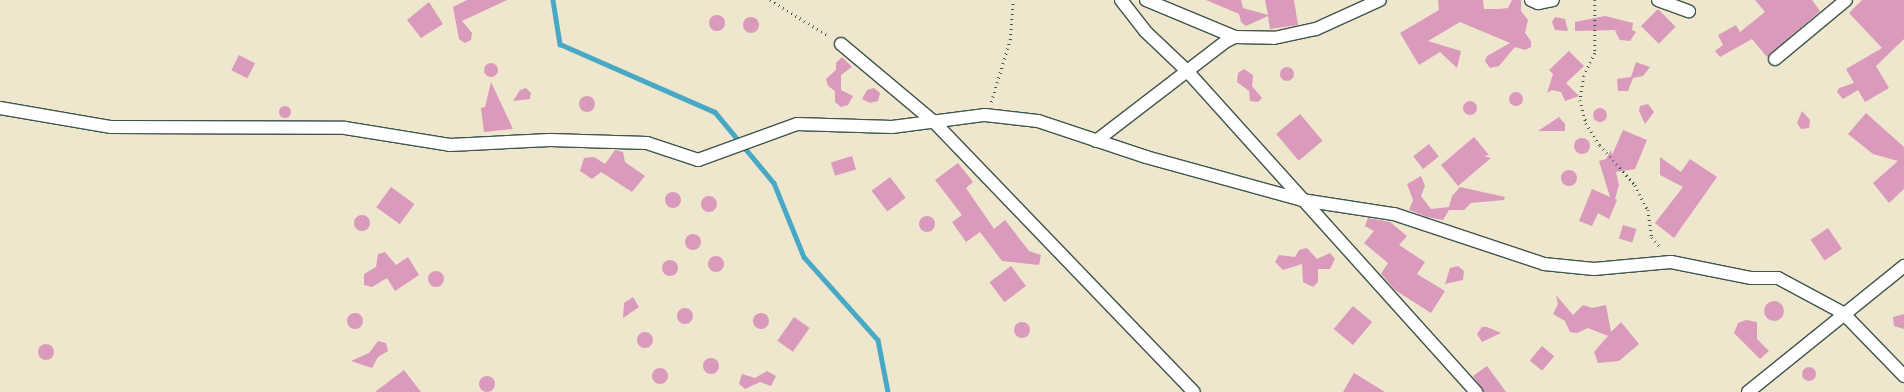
<!DOCTYPE html>
<html>
<head>
<meta charset="utf-8">
<style>
	body { margin:0 }
	#map { position:relative; width:1904px; height:392px; overflow:hidden; background:#efe6ce; font-family:"Indie Flower",sans-serif }
	div>[style] { position:absolute }
	.stream>* { height:4.5px; margin:-2.25px; padding:0 2.25px; transform-origin:2.25px; border-radius:2.25px; background:#47a9c6 }
	.building>* { inset:0; background:#da9abc; transform-origin:0 0 }
	.round { border-radius:50% }
	.path>* { height:2.5px; margin-top:-1.25px; transform-origin:0; background:repeating-linear-gradient(90deg,#3e564b 0 1px,transparent 0 5px) }
	.roads { filter:drop-shadow(1px 0 #3e564b) drop-shadow(-1px 0 #3e564b) drop-shadow(0 1px #3e564b) drop-shadow(0 -1px #3e564b) }
	.street>* { height:12px; margin:-6px; padding:0 6px; transform-origin:6px; border-radius:6px; background:#fff }
	span { translate:-50% -50%; white-space:nowrap; text-align:center; line-height:1.15; -webkit-text-stroke:4px #f6f6f2; paint-order:stroke }
</style>
</head>
<body>
<div id="map">
	<div class="stream">
		<div style="left:553px;top:0;width:45px;rotate:81deg"></div>
		<div style="left:560px;top:44px;width:169px;rotate:23.7deg"></div>
		<div style="left:715px;top:112px;width:92px;rotate:50.3deg"></div>
		<div style="left:774px;top:183px;width:80px;rotate:67.9deg"></div>
		<div style="left:804px;top:257px;width:111px;rotate:48.3deg"></div>
		<div style="left:878px;top:340px;width:53px;rotate:79.1deg"></div>
	</div>
	<div class="building">
		<div style="clip-path:polygon(467px 0,507px 0,462px 21px,472px 33px,471px 40px,465px 43px,459px 39px,453px 7px)"></div>
		<div style="clip-path:polygon(1206px 0,1241px 0,1243px 8px,1268px 15px,1265px 0,1294px 0,1298px 25px,1270px 29px,1268px 16px,1246px 26px,1241px 22px,1239px 14px)"></div>
		<div style="clip-path:polygon(1438px 0,1483px 0,1484px 9px,1499px 9px,1508px 8px,1512px 0,1521px 0,1521px 11px,1528px 20px,1525px 33px,1531px 41px,1531px 47px,1525px 50px,1515px 47px,1499px 66px,1490px 68px,1485px 61px,1487px 56px,1510px 43px,1460px 22px,1428px 41px,1461px 51px,1457px 68px,1440px 52px,1419px 65px,1400px 33px,1439px 10px)"></div>
		<div style="clip-path:polygon(1755px 0,1812px 0,1820px 11px,1767px 57px,1752px 39px,1720px 57px,1715px 51px,1723px 45px,1718px 35px,1736px 25px,1740px 32px,1765px 12px)"></div>
		<div style="clip-path:polygon(1862px 0,1904px 0,1904px 39px,1876px 66px,1889px 88px,1865px 102px,1858px 90px,1843px 99px,1837px 92px,1839px 88px,1854px 83px,1846px 69px,1882px 48px,1849px 13px)"></div>
		<div style="clip-path:polygon(429px 2px,443px 24px,421px 38px,407px 20px)"></div>
		<div style="left:1658px;top:9px;width:25px;height:24px;rotate:45deg"></div>
		<div class="round" style="left:709px;top:15px;width:16px;height:16px"></div>
		<div style="clip-path:polygon(1605px 16px,1633px 23px,1632px 30px,1636px 32px,1630px 41px,1620px 40px,1615px 31px,1618px 30px,1575px 31px,1575px 22px)"></div>
		<div style="clip-path:polygon(1555px 17px,1565px 19px,1568px 31px,1555px 30px,1552px 22px)"></div>
		<div class="round" style="left:743px;top:17px;width:16px;height:16px"></div>
		<div style="clip-path:polygon(1569px 51px,1584px 66px,1566px 83px,1579px 96px,1565px 101px,1561px 92px,1552px 90px,1547px 93px,1553px 74px,1549px 70px)"></div>
		<div style="left:239px;top:55px;width:18px;height:17px;rotate:27deg"></div>
		<div style="clip-path:polygon(842px 57px,852px 67px,841px 75px,841px 90px,853px 96px,848px 105px,841px 107px,835px 102px,835px 91px,828px 86px,826px 79px,836px 70px,836px 63px)"></div>
		<div style="clip-path:polygon(1636px 62px,1650px 67px,1643px 76px,1633px 78px,1628px 91px,1618px 91px,1617px 79px,1631px 77px)"></div>
		<div class="round" style="left:484px;top:63px;width:14px;height:14px"></div>
		<div class="round" style="left:1280px;top:67px;width:14px;height:14px"></div>
		<div style="clip-path:polygon(1244px 69px,1253px 75px,1252px 86px,1262px 98px,1258px 102px,1250px 101px,1249px 91px,1237px 82px,1238px 73px)"></div>
		<div style="clip-path:polygon(491px 82px,513px 129px,484px 132px,481px 108px,485px 107px)"></div>
		<div style="clip-path:polygon(526px 88px,531px 93px,530px 99px,513px 101px,520px 90px)"></div>
		<div style="clip-path:polygon(874px 88px,880px 93px,878px 101px,870px 103px,862px 99px,867px 90px)"></div>
		<div class="round" style="left:1509px;top:92px;width:14px;height:14px"></div>
		<div class="round" style="left:579px;top:96px;width:16px;height:16px"></div>
		<div class="round" style="left:1463px;top:101px;width:14px;height:14px"></div>
		<div style="clip-path:polygon(1648px 104px,1654px 112px,1645px 124px,1639px 111px,1640px 106px)"></div>
		<div class="round" style="left:279px;top:106px;width:12px;height:12px"></div>
		<div class="round" style="left:1593px;top:108px;width:14px;height:14px"></div>
		<div style="clip-path:polygon(1802px 111px,1810px 120px,1809px 128px,1801px 129px,1797px 123px)"></div>
		<div style="clip-path:polygon(1866px 113px,1904px 147px,1904px 189px,1889px 203px,1873px 183px,1898px 161px,1873px 154px,1848px 134px)"></div>
		<div style="left:1300px;top:114px;width:35px;height:31px;rotate:50deg"></div>
		<div style="clip-path:polygon(1559px 117px,1565px 124px,1565px 131px,1538px 131px)"></div>
		<div style="clip-path:polygon(1623px 130px,1647px 140px,1635px 169px,1616px 172px,1619px 185px,1615px 199px,1617px 200px,1609px 219px,1598px 213px,1592px 226px,1579px 221px,1592px 189px,1610px 197px,1599px 161px,1606px 159px,1611px 150px,1612px 155px)"></div>
		<div style="clip-path:polygon(1474px 137px,1489px 155px,1484px 156px,1491px 158px,1458px 186px,1441px 165px)"></div>
		<div class="round" style="left:1574px;top:138px;width:16px;height:16px"></div>
		<div style="left:1429px;top:144px;width:16px;height:20px;rotate:52deg"></div>
		<div style="clip-path:polygon(615px 150px,623px 152px,625px 162px,645px 176px,632px 192px,601px 172px,592px 179px,580px 171px,584px 158px,594px 157px,605px 164px)"></div>
		<div style="left:852px;top:156px;width:14px;height:22px;rotate:73deg"></div>
		<div style="clip-path:polygon(1660px 157px,1681px 172px,1690px 159px,1717px 177px,1674px 238px,1655px 223px,1683px 187px,1660px 175px)"></div>
		<div style="clip-path:polygon(958px 163px,973px 182px,966px 188px,994px 229px,1005px 220px,1029px 251px,1041px 255px,1039px 265px,1002px 261px,980px 232px,966px 242px,952px 222px,962px 215px,935px 180px)"></div>
		<div class="round" style="left:1561px;top:170px;width:16px;height:16px"></div>
		<div style="clip-path:polygon(1421px 176px,1425px 186px,1421px 196px,1431px 209px,1449px 207px,1452px 196px,1460px 187px,1505px 197px,1504px 200px,1471px 203px,1464px 210px,1449px 210px,1443px 220px,1427px 217px,1409px 210px,1413px 200px,1407px 184px)"></div>
		<div style="left:890px;top:177px;width:26px;height:23px;rotate:53deg"></div>
		<div style="left:391px;top:187px;width:29px;height:25px;rotate:36deg"></div>
		<div class="round" style="left:665px;top:192px;width:16px;height:16px"></div>
		<div class="round" style="left:701px;top:196px;width:16px;height:16px"></div>
		<div class="round" style="left:354px;top:215px;width:16px;height:16px"></div>
		<div class="round" style="left:919px;top:216px;width:16px;height:16px"></div>
		<div style="clip-path:polygon(1368px 218px,1390px 222px,1407px 236px,1399px 245px,1425px 262px,1417px 274px,1445px 291px,1431px 313px,1395px 290px,1381px 274px,1388px 263px,1364px 243px,1374px 231px,1365px 226px)"></div>
		<div style="left:1623px;top:225px;width:14px;height:14px;rotate:17deg"></div>
		<div style="left:1828px;top:228px;width:25px;height:21px;rotate:56deg"></div>
		<div class="round" style="left:685px;top:234px;width:16px;height:16px"></div>
		<div style="clip-path:polygon(1307px 248px,1317px 259px,1330px 253px,1335px 259px,1330px 269px,1318px 269px,1318px 282px,1313px 287px,1303px 282px,1302px 264px,1283px 270px,1275px 262px,1279px 255px,1295px 257px,1299px 250px)"></div>
		<div style="clip-path:polygon(385px 252px,396px 265px,408px 257px,419px 275px,395px 291px,387px 278px,372px 287px,364px 285px,364px 274px,376px 267px,378px 254px)"></div>
		<div class="round" style="left:708px;top:256px;width:16px;height:16px"></div>
		<div class="round" style="left:662px;top:260px;width:16px;height:16px"></div>
		<div style="left:1011px;top:266px;width:25px;height:27px;rotate:53deg"></div>
		<div style="clip-path:polygon(1458px 266px,1464px 271px,1463px 280px,1445px 284px,1450px 268px)"></div>
		<div class="round" style="left:428px;top:271px;width:16px;height:16px"></div>
		<div style="clip-path:polygon(1556px 295px,1573px 315px,1583px 305px,1592px 308px,1606px 305px,1611px 332px,1621px 322px,1639px 344px,1619px 361px,1598px 363px,1594px 352px,1608px 336px,1588px 328px,1577px 333px,1570px 332px,1565px 321px,1553px 314px,1558px 304px)"></div>
		<div style="clip-path:polygon(633px 297px,639px 307px,623px 318px,624px 303px)"></div>
		<div class="round" style="left:1764px;top:301px;width:20px;height:20px"></div>
		<div style="left:1353px;top:306px;width:25px;height:30px;rotate:40deg"></div>
		<div class="round" style="left:677px;top:308px;width:16px;height:16px"></div>
		<div class="round" style="left:753px;top:313px;width:16px;height:16px"></div>
		<div class="round" style="left:347px;top:313px;width:16px;height:16px"></div>
		<div style="clip-path:polygon(1904px 314px,1904px 329px,1894px 326px,1893px 317px)"></div>
		<div style="left:794px;top:317px;width:19px;height:29px;rotate:35deg"></div>
		<div style="clip-path:polygon(1746px 320px,1757px 322px,1757px 339px,1769px 351px,1760px 359px,1734px 333px,1738px 323px)"></div>
		<div class="round" style="left:1014px;top:322px;width:16px;height:16px"></div>
		<div style="clip-path:polygon(1482px 327px,1487px 327px,1501px 333px,1482px 342px,1477px 334px)"></div>
		<div class="round" style="left:637px;top:332px;width:16px;height:16px"></div>
		<div style="clip-path:polygon(378px 341px,386px 343px,388px 351px,378px 357px,372px 368px,351px 361px,369px 353px)"></div>
		<div class="round" style="left:38px;top:344px;width:16px;height:16px"></div>
		<div style="left:1542px;top:346px;width:16px;height:19px;rotate:40deg"></div>
		<div class="round" style="left:703px;top:358px;width:16px;height:16px"></div>
		<div style="clip-path:polygon(1487px 366px,1506px 392px,1484px 392px,1473px 376px)"></div>
		<div class="round" style="left:1802px;top:367px;width:14px;height:14px"></div>
		<div class="round" style="left:652px;top:368px;width:16px;height:16px"></div>
		<div style="clip-path:polygon(404px 370px,421px 392px,375px 392px)"></div>
		<div style="clip-path:polygon(767px 371px,776px 376px,771px 386px,760px 382px,745px 389px,739px 384px,742px 374px,755px 378px)"></div>
		<div style="clip-path:polygon(1354px 373px,1385px 392px,1343px 392px)"></div>
		<div class="round" style="left:479px;top:376px;width:16px;height:16px"></div>
	</div>
	<div class="path">
		<div style="left:770px;top:0;width:69px;rotate:31.4deg"></div>
		<div style="left:1595px;top:0;width:53px;rotate:90deg"></div>
		<div style="left:1595px;top:53px;width:25px;rotate:116deg"></div>
		<div style="left:1584px;top:76px;width:24px;rotate:99deg"></div>
		<div style="left:1580px;top:100px;width:24px;rotate:75deg"></div>
		<div style="left:1586px;top:123px;width:26px;rotate:58deg"></div>
		<div style="left:1600px;top:145px;width:53px;rotate:48.8deg"></div>
		<div style="left:1635px;top:185px;width:28px;rotate:63deg"></div>
		<div style="left:1648px;top:210px;width:27px;rotate:82deg"></div>
		<div style="left:1652px;top:237px;width:14px;rotate:51deg"></div>
		<div style="left:991px;top:102px;width:65px;rotate:-73deg"></div>
		<div style="left:1010px;top:40px;width:40px;rotate:-85.7deg"></div>
	</div>
	<div class="roads">
		<div class="street">
			<div style="left:1121px;top:0;width:39px;rotate:52deg"></div>
			<div style="left:1145px;top:31px;width:59px;rotate:43.6deg"></div>
			<div style="left:1188px;top:72px;width:431px;rotate:48deg"></div>
			<div style="left:1146px;top:0;width:96px;rotate:22.6deg"></div>
			<div style="left:1531px;top:0;width:8px;rotate:23deg"></div>
			<div style="left:1538px;top:3px;width:15px;rotate:-11deg"></div>
			<div style="left:1658px;top:0;width:33px;rotate:20deg"></div>
			<div style="left:841px;top:44px;width:123px;rotate:40deg"></div>
			<div style="left:935px;top:123px;width:373px;rotate:46.1deg"></div>
			<div style="left:1775px;top:59px;width:92px;rotate:-39.7deg"></div>
			<div style="left:0;top:108px;width:113px;rotate:9.7deg"></div>
			<div style="left:111px;top:127px;width:234px;rotate:0.2deg"></div>
			<div style="left:345px;top:128px;width:106px;rotate:9.2deg"></div>
			<div style="left:450px;top:145px;width:100px;rotate:-2.9deg"></div>
			<div style="left:550px;top:140px;width:97px;rotate:1.8deg"></div>
			<div style="left:647px;top:143px;width:54px;rotate:18.4deg"></div>
			<div style="left:698px;top:160px;width:105px;rotate:-20deg"></div>
			<div style="left:797px;top:124px;width:95px;rotate:1.8deg"></div>
			<div style="left:892px;top:127px;width:94px;rotate:-7.4deg"></div>
			<div style="left:985px;top:115px;width:53px;rotate:6.5deg"></div>
			<div style="left:1038px;top:121px;width:114px;rotate:18.4deg"></div>
			<div style="left:1146px;top:157px;width:162px;rotate:15.4deg"></div>
			<div style="left:1302px;top:200px;width:93px;rotate:8.7deg"></div>
			<div style="left:1394px;top:214px;width:158px;rotate:18.4deg"></div>
			<div style="left:1544px;top:264px;width:50px;rotate:5.7deg"></div>
			<div style="left:1594px;top:269px;width:77px;rotate:-5.2deg"></div>
			<div style="left:1671px;top:262px;width:82px;rotate:11.3deg"></div>
			<div style="left:1751px;top:278px;width:27px"></div>
			<div style="left:1778px;top:278px;width:74px;rotate:28.3deg"></div>
			<div style="left:1843px;top:313px;width:88px;rotate:45.9deg"></div>
			<div style="left:1096px;top:141px;width:163px;rotate:-37.5deg"></div>
			<div style="left:1225px;top:42px;width:11px;rotate:-27deg"></div>
			<div style="left:1235px;top:37px;width:39px;rotate:1deg"></div>
			<div style="left:1274px;top:38px;width:43px;rotate:-12.1deg"></div>
			<div style="left:1316px;top:29px;width:70px;rotate:-24.4deg"></div>
			<div style="left:1748px;top:392px;width:201px;rotate:-38.9deg"></div>
		</div>
	</div>
</div>
</body>
</html>
